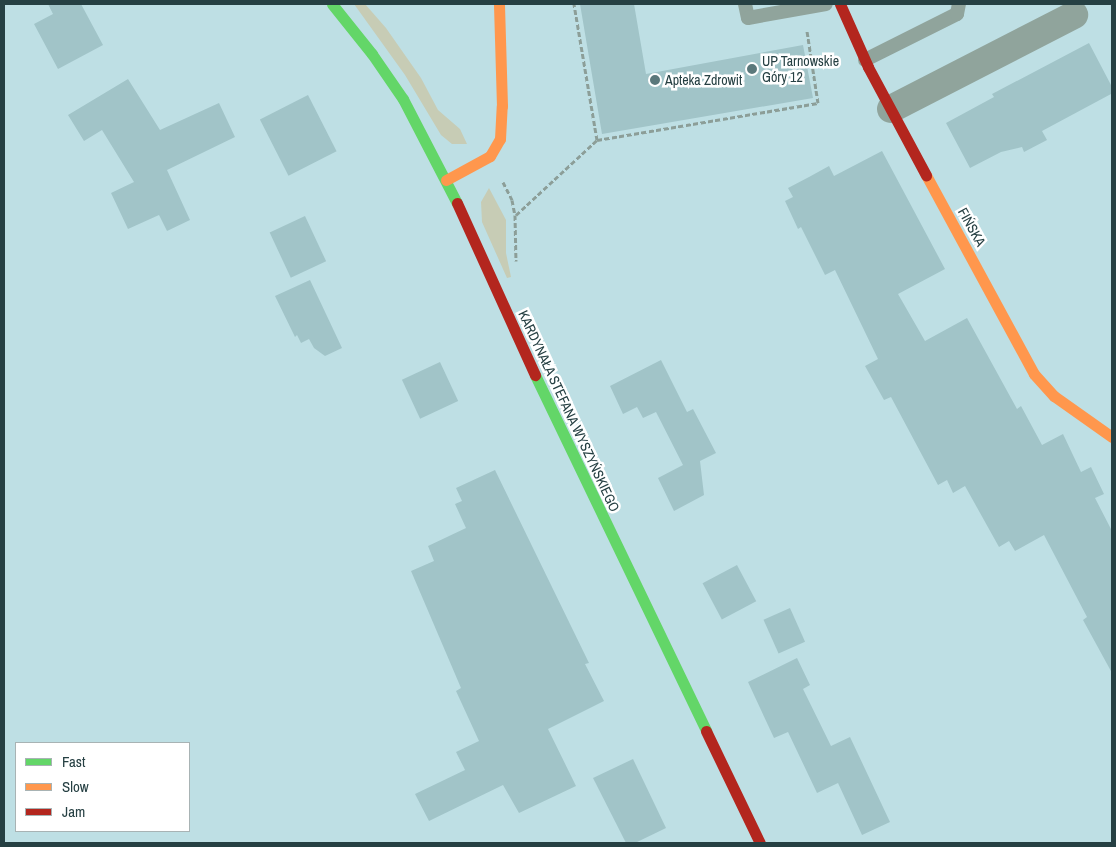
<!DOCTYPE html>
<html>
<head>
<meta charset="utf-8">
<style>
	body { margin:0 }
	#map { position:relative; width:1116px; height:847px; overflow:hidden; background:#bedfe4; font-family:"Archivo Narrow",sans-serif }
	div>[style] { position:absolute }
	.green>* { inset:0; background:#c7ccb5 }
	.building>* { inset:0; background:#a1c4c8; transform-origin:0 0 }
	.path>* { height:3px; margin-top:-1.5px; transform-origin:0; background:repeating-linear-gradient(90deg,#8c9e98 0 5px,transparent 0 7.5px) }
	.lane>* { height:14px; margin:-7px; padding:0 7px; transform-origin:7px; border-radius:7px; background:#90a49c }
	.street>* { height:28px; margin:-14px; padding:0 14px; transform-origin:14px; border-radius:14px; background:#90a49c }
	.fast>* { height:11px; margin:-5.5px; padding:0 5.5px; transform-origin:5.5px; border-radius:5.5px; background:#63d668 }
	.slow>* { height:11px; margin:-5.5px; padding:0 5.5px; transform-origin:5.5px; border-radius:5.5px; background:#ff974d }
	.jam>* { height:11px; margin:-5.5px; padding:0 5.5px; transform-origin:5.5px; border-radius:5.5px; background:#b3261e }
	.dots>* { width:14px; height:14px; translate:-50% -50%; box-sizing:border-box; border:2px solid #fff; border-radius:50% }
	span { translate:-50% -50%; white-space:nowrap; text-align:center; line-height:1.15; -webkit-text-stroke:5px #fff; paint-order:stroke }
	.poi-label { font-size:14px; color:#264043 }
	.left { translate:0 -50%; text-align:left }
	.street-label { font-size:14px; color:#264043 }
	.frame { position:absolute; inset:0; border:5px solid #264043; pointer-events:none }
	.legend { position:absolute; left:15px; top:742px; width:175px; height:90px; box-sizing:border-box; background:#fff; border:1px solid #a8b3b4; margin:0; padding:6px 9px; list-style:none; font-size:15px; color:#264043 }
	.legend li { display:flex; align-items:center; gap:10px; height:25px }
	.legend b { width:25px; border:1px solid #a8b3b4 }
</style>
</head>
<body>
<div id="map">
	<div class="green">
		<div style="clip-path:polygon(354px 4px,365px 4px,386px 28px,421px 78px,438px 110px,460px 129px,467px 144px,452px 144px,441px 135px,405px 75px)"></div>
		<div style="clip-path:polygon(489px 188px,506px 220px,506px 253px,511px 277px,507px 278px,482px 222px,481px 202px)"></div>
	</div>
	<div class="building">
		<div style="clip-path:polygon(48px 4px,81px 4px,103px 45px,58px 69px,34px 24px,53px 14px)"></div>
		<div style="clip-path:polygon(580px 4px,634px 4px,646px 74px,803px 45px,813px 98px,602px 134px)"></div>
		<div style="clip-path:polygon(1089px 43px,1111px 85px,1111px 94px,1042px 131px,1047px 140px,1024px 152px,1022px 147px,1001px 152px,970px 168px,946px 123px,994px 97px,992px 94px)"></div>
		<div style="clip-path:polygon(128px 79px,160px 130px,219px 103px,235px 137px,167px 170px,190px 220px,167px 231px,159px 215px,128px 229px,111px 193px,134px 182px,102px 130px,84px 141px,68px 115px)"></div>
		<div style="left:308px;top:95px;width:63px;height:54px;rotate:63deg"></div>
		<div style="clip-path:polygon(882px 151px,945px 269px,898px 294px,925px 341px,967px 318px,1017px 409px,1021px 406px,1042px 445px,1063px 434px,1081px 472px,1091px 467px,1104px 494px,1095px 498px,1112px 531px,1112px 673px,1083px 620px,1087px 617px,1044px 535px,1015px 551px,1009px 541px,999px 547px,965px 486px,953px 493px,947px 480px,938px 485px,891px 397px,884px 400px,865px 366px,878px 359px,835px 270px,825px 275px,801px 227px,798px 229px,785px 201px,793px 197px,788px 188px,809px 177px,829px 166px,834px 176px)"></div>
		<div style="left:305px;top:216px;width:50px;height:39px;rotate:65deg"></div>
		<div style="clip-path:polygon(310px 280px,342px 348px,325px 356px,314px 348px,309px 339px,301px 343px,297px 335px,295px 337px,275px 296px)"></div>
		<div style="clip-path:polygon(661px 360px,687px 412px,693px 409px,716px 453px,700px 461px,704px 495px,674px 511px,658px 478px,683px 465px,656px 412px,643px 418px,637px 407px,623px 414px,610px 386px)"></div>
		<div style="left:440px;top:362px;width:43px;height:42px;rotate:65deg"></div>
		<div style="clip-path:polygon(495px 470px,589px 663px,585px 664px,604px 701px,548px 729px,576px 786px,519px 813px,503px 785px,429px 821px,415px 794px,465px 770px,456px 752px,479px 741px,456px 691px,461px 688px,411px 571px,434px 561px,428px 546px,466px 528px,455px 504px,462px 501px,456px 488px)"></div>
		<div style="left:737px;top:565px;width:41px;height:39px;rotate:62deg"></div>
		<div style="left:790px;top:608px;width:37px;height:29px;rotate:66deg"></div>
		<div style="clip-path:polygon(797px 658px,810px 685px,803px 689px,831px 746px,850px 737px,890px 822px,862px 835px,838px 783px,817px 793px,788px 732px,774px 738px,748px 682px)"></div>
		<div style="clip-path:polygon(633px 759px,666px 828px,635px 843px,626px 843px,593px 778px)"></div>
	</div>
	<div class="path">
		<div style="left:597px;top:140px;width:224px;rotate:-9.5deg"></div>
		<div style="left:818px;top:103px;width:73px;rotate:-98.7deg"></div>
		<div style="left:503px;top:182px;width:20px;rotate:63deg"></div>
		<div style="left:512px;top:200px;width:15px;rotate:79deg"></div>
		<div style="left:515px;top:215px;width:46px;rotate:88.8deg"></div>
		<div style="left:516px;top:215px;width:110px;rotate:-42.8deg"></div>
		<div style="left:597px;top:140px;width:138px;rotate:-99.6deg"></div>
	</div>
	<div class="lane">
		<div style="left:745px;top:4px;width:14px;rotate:78deg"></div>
		<div style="left:748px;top:18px;width:79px;rotate:-10.2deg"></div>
		<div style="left:865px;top:60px;width:103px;rotate:-26.6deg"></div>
		<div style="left:957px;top:14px;width:10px;rotate:-79deg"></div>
	</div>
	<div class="street">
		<div style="left:891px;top:109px;width:206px;rotate:-27.2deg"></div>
	</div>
	<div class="fast">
		<div style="left:332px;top:4px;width:64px;rotate:51.3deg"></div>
		<div style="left:372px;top:54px;width:55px;rotate:55.4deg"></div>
		<div style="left:403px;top:99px;width:117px;rotate:62.6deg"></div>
		<div style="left:535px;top:375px;width:395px;rotate:64.3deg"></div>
	</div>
	<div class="slow">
		<div style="left:926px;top:175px;width:226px;rotate:61.5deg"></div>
		<div style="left:1034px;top:374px;width:30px;rotate:48deg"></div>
		<div style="left:1054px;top:396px;width:71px;rotate:35.3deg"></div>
		<div style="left:446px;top:180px;width:50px;rotate:-28.6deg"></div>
		<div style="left:490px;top:156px;width:20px;rotate:-60deg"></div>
		<div style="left:500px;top:139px;width:33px;rotate:-87deg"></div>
		<div style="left:502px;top:106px;width:102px;rotate:-91.7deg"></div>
	</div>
	<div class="jam">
		<div style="left:840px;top:4px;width:69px;rotate:66deg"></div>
		<div style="left:868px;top:67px;width:123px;rotate:61.8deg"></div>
		<div style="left:457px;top:203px;width:189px;rotate:65.6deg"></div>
		<div style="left:706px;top:731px;width:124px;rotate:64.3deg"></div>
	</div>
	<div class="dots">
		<div style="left:752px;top:69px;background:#5b787b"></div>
		<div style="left:655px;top:80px;background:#5b787b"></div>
	</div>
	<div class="poi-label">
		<span class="left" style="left:762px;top:69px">UP Tarnowskie<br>Góry 12</span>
		<span class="left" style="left:665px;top:80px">Apteka Zdrowit</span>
	</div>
	<div class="street-label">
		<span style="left:972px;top:227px;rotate:61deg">FIŃSKA</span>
		<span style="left:569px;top:411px;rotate:65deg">KARDYNAŁA STEFANA WYSZYŃSKIEGO</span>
	</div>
	<div class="frame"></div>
	<ul class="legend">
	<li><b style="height:6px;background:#63d668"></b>Fast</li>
	<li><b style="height:6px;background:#ff974d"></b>Slow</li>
	<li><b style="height:6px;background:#b3261e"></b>Jam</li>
	</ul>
</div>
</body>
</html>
